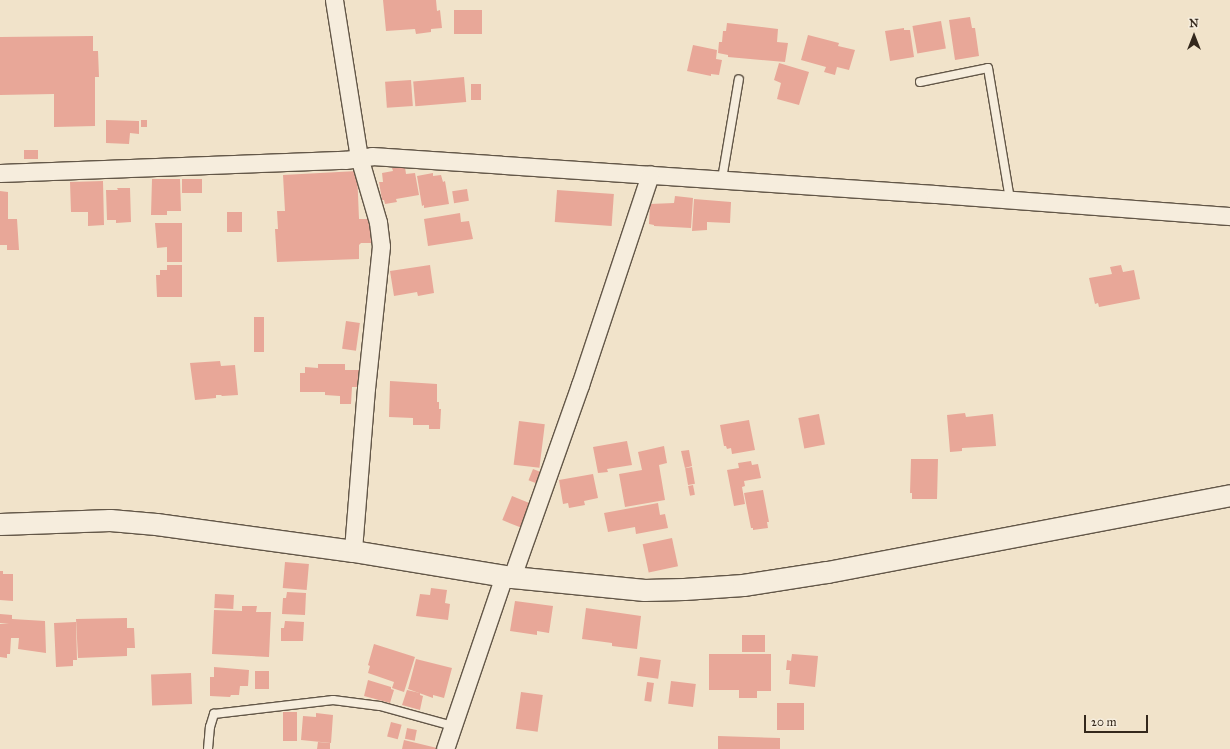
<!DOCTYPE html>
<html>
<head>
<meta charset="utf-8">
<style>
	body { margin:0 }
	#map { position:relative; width:1230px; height:749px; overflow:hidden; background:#f1e3ca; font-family:"IM FELL Great Primer",serif }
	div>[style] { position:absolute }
	.building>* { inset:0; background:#e8a798; transform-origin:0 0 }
	.roads { filter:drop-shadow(1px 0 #635748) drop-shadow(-1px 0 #635748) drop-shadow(0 1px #635748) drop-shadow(0 -1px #635748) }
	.service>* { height:8px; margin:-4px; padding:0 4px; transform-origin:4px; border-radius:4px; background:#f6eddd }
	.minor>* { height:17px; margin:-8.5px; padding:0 8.5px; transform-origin:8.5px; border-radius:8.5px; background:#f6eddd }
	.tertiary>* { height:21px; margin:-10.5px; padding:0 10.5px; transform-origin:10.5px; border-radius:10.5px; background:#f6eddd }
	span { translate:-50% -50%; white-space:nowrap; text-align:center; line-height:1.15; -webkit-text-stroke:3px #f6eddd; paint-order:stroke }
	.north { position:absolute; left:1174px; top:16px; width:40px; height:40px; -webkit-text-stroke:3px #f6eddd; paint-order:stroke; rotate:0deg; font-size:11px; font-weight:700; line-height:16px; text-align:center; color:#34281c }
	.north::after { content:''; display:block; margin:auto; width:14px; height:18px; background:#34281c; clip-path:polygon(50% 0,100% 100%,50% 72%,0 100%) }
	.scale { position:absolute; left:1084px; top:715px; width:64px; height:18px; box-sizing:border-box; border:2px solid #34281c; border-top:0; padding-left:5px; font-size:12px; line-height:14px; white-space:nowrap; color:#34281c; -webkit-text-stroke:3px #f6eddd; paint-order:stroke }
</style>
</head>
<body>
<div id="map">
	<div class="building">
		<div style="clip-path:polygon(383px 0,436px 0,437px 11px,440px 10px,442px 28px,431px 29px,431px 32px,416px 34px,415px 29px,386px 31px)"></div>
		<div style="left:454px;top:10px;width:28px;height:24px"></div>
		<div style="clip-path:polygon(970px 17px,972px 28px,975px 28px,979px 56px,955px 60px,949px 20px)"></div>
		<div style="left:941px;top:21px;width:28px;height:29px;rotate:80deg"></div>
		<div style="clip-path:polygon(727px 23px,778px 29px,777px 42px,788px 43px,785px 62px,728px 57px,728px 55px,718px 53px,719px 42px,722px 42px,723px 31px,726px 31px)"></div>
		<div style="clip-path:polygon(904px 28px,904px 30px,910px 30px,914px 57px,890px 61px,885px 31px)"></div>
		<div style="clip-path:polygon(808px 35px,839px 43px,838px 46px,855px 50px,849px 70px,837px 67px,835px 75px,824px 72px,826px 67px,801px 60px)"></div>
		<div style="clip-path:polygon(93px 36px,93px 51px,98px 51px,99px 77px,95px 77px,95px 126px,54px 127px,54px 94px,0 95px,0 37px)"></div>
		<div style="clip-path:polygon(693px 45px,717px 50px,716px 59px,722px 60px,719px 75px,711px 74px,711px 76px,687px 71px)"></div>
		<div style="clip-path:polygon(779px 63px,809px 72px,799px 105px,777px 99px,781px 83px,774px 80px)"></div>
		<div style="left:464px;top:77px;width:25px;height:51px;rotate:85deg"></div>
		<div style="left:411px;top:80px;width:26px;height:26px;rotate:86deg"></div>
		<div style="left:471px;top:84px;width:10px;height:16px"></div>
		<div style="clip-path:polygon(106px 120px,139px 121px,139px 134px,130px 133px,129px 144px,106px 143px)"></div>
		<div style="left:141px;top:120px;width:6px;height:7px"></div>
		<div style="left:24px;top:150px;width:14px;height:9px"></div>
		<div style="clip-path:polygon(405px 167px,406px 174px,415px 173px,419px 195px,396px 199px,397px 202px,385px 204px,384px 200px,382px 200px,379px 182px,383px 182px,382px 173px,393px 171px,392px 168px)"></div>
		<div style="clip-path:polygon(357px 171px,359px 219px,370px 219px,371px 243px,361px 243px,359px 245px,359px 259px,277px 262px,275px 229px,278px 229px,277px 211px,285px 211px,283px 175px)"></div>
		<div style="clip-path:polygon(433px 173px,433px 176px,441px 175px,443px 182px,445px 181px,449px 204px,424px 208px,424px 205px,422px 206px,417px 176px)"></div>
		<div style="clip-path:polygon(152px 179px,180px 179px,181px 211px,167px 211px,167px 215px,151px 215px)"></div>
		<div style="left:182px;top:179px;width:20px;height:14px"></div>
		<div style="clip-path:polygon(103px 181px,104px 225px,88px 226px,88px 212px,71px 212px,70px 182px)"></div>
		<div style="clip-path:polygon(117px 188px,130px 188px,131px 222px,116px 223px,116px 220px,107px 220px,106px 190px,118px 190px)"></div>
		<div style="left:467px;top:189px;width:12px;height:15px;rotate:81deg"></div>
		<div style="left:557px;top:190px;width:57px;height:32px;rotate:4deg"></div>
		<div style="clip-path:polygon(0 191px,8px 192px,8px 219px,17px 219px,19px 250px,7px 250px,7px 245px,0 245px)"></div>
		<div style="clip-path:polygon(675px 196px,693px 198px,691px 228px,654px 226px,654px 225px,649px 224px,650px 204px,674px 203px)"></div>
		<div style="clip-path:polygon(694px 199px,731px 202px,730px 223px,707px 222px,707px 230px,692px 231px)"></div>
		<div style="left:227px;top:212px;width:15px;height:20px"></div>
		<div style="clip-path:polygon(460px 213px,461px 222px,469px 221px,473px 239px,428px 246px,424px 219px)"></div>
		<div style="clip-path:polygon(155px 223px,182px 223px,182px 262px,167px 262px,167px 247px,157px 248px)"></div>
		<div style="clip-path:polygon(167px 265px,182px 265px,182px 297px,157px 297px,156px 275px,160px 275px,160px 270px,167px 270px)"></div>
		<div style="clip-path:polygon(430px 265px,434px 293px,418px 296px,417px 292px,394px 296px,390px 271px)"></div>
		<div style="clip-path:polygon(1121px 265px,1123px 272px,1134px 270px,1140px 299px,1099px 307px,1098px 303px,1095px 304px,1089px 278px,1112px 274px,1110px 267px)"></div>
		<div style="left:254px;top:317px;width:10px;height:35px"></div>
		<div style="left:346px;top:321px;width:14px;height:28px;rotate:8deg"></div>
		<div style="clip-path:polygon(220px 361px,221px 366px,235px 365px,238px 395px,222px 396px,221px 395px,216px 395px,216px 398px,195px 400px,190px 363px)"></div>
		<div style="clip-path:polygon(318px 364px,345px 364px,345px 370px,359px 370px,359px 387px,352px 387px,351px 404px,340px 404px,340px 396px,325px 395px,325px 392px,300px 392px,300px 373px,305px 373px,305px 367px,318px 368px)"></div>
		<div style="clip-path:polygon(390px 381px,437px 384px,437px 402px,439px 402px,439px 409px,441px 409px,440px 429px,429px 429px,429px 425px,413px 425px,413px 418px,389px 417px)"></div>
		<div style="clip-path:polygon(965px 413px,966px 417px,993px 414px,996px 446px,962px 448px,962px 451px,950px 452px,947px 415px)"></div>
		<div style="left:819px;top:414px;width:31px;height:21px;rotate:79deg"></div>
		<div style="clip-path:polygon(749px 420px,755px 450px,732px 454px,731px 448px,727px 449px,726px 446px,724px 446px,720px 425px)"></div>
		<div style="left:519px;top:421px;width:26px;height:44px;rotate:7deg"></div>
		<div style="clip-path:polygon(627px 441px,632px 465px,607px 469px,608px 472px,598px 473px,593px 447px)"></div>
		<div style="clip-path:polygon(664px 446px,667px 463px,659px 465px,665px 500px,625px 507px,619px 474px,642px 470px,638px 452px)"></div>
		<div style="clip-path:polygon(689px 450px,692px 466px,685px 468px,681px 451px)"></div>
		<div style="clip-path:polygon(911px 459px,938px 459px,937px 499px,912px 499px,912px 493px,910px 493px)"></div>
		<div style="clip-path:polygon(751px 461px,752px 465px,758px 464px,761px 478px,744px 481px,745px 486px,742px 487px,745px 504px,734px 506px,727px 470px,739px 468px,738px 463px)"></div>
		<div style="left:692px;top:467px;width:17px;height:7px;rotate:80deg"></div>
		<div style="left:533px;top:469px;width:11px;height:12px;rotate:22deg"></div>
		<div style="clip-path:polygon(593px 474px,598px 498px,584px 501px,585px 505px,569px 508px,568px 503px,563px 504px,559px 480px)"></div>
		<div style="left:693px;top:485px;width:10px;height:5px;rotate:79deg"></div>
		<div style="clip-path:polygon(763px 490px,769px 522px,767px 522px,768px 528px,753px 530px,753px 528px,751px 528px,744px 493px)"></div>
		<div style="left:512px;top:496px;width:22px;height:26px;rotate:22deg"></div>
		<div style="clip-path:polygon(658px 503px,660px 515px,665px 514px,668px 528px,636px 534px,635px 527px,608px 532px,604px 513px)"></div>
		<div style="left:672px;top:538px;width:29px;height:30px;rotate:78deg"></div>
		<div style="left:285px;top:562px;width:24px;height:26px;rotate:5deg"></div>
		<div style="clip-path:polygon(0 571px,3px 571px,3px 574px,13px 574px,13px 601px,0 600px)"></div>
		<div style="clip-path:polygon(431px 588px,447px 590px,445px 603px,450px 604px,448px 620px,416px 616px,420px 594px,430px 595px)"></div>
		<div style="clip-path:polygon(287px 592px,306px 593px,305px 615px,282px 614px,283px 598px,286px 598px)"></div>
		<div style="left:215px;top:594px;width:19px;height:14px;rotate:3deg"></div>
		<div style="clip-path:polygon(515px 601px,553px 606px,549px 633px,537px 631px,537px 635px,510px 631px)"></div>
		<div style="clip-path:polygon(242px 606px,257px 606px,256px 612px,271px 612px,269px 657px,212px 654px,214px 610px,242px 611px)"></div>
		<div style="clip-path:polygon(586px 608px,641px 616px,637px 649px,612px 646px,612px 643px,582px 639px)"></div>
		<div style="clip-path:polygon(0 614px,12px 615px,12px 619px,45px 621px,46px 653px,18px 649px,19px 638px,11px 638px,10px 654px,7px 654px,7px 658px,0 657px,0 624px,9px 624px,0 623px)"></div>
		<div style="clip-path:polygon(127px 618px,127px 628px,134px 628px,135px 648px,127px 648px,127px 656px,78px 658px,76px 619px)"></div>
		<div style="clip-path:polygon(285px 621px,304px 622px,303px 641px,281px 641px,281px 628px,284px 628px)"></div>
		<div style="clip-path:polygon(76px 622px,77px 660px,73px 660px,73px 666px,56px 667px,54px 623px)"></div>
		<div style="left:742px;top:635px;width:23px;height:17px"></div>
		<div style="clip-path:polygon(374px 644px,415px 657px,404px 692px,392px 688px,394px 682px,368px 673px,370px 666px,368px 665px)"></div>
		<div style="clip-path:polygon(709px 654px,771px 654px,771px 691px,757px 691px,757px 698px,739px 698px,739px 690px,709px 690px)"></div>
		<div style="clip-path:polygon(792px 654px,818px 656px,815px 687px,789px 684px,790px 670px,786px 670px,787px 660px,791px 661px)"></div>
		<div style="left:640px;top:657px;width:21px;height:19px;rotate:8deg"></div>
		<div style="clip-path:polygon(416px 659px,452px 668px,444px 698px,433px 695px,433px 698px,408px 689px)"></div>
		<div style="clip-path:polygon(214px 667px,249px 670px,248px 686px,240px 686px,239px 695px,231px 695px,230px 697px,210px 696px,210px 677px,214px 677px)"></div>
		<div style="left:255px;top:671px;width:14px;height:18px"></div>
		<div style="left:191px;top:673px;width:31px;height:40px;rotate:88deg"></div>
		<div style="clip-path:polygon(368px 680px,391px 687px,391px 689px,394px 690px,390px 703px,364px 696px)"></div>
		<div style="left:671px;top:681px;width:25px;height:23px;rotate:7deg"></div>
		<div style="left:647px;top:682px;width:7px;height:19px;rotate:8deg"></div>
		<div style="clip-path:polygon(407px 690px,420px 693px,420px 695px,423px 696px,420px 710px,402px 705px)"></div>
		<div style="left:521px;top:692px;width:22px;height:37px;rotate:8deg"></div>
		<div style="left:777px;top:703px;width:27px;height:27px"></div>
		<div style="left:283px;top:712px;width:14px;height:29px"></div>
		<div style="clip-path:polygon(316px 713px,333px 715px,331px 743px,301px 740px,303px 716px,316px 717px)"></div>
		<div style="left:391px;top:722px;width:11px;height:15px;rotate:15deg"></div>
		<div style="left:407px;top:728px;width:10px;height:11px;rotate:11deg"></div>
		<div style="clip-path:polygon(718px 736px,780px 738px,780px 749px,718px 749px)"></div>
		<div style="clip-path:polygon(404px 740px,437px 748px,436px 749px,402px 749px)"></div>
		<div style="clip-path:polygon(318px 742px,330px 743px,330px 749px,317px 749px)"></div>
	</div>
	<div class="roads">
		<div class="service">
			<div style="left:920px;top:82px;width:69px;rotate:-11.6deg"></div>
			<div style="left:988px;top:68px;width:133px;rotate:80.5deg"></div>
			<div style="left:722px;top:179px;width:101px;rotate:-80.4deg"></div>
			<div style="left:208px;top:749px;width:22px;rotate:-85deg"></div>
			<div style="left:210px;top:727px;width:14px;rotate:-73deg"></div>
			<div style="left:214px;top:714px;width:120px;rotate:-6.7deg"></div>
			<div style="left:333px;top:700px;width:47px;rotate:7.3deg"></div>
			<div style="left:380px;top:706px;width:76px;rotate:15.3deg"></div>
		</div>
		<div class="minor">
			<div style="left:334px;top:0;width:159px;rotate:81deg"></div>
			<div style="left:359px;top:157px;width:68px;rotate:73.7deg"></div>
			<div style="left:378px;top:222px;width:24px;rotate:83deg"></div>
			<div style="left:381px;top:246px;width:143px;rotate:96deg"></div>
			<div style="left:366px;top:388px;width:164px;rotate:94.6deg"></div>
			<div style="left:0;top:173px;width:345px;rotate:-2.2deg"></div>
			<div style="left:345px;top:160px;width:27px;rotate:-8deg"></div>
			<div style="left:372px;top:156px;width:564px;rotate:3.86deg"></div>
			<div style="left:935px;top:194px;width:296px;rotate:4.3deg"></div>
			<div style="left:512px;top:577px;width:204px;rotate:-70.5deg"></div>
			<div style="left:580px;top:385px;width:222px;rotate:-71.6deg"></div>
			<div style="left:445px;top:749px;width:183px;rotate:-71.2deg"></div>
		</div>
		<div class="tertiary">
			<div style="left:0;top:524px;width:110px;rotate:-2.1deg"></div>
			<div style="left:110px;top:520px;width:46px;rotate:5deg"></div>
			<div style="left:156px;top:524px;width:199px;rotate:7.8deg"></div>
			<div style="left:353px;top:551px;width:161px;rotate:9.3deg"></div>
			<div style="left:512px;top:577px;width:133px;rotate:5.6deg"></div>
			<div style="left:644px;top:590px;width:40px;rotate:-1.4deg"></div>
			<div style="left:684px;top:589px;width:59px;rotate:-3.9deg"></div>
			<div style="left:743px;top:585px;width:85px;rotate:-8.8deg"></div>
			<div style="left:827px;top:572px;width:410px;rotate:-10.8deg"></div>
		</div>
	</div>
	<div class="north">N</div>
	<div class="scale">20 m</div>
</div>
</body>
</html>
